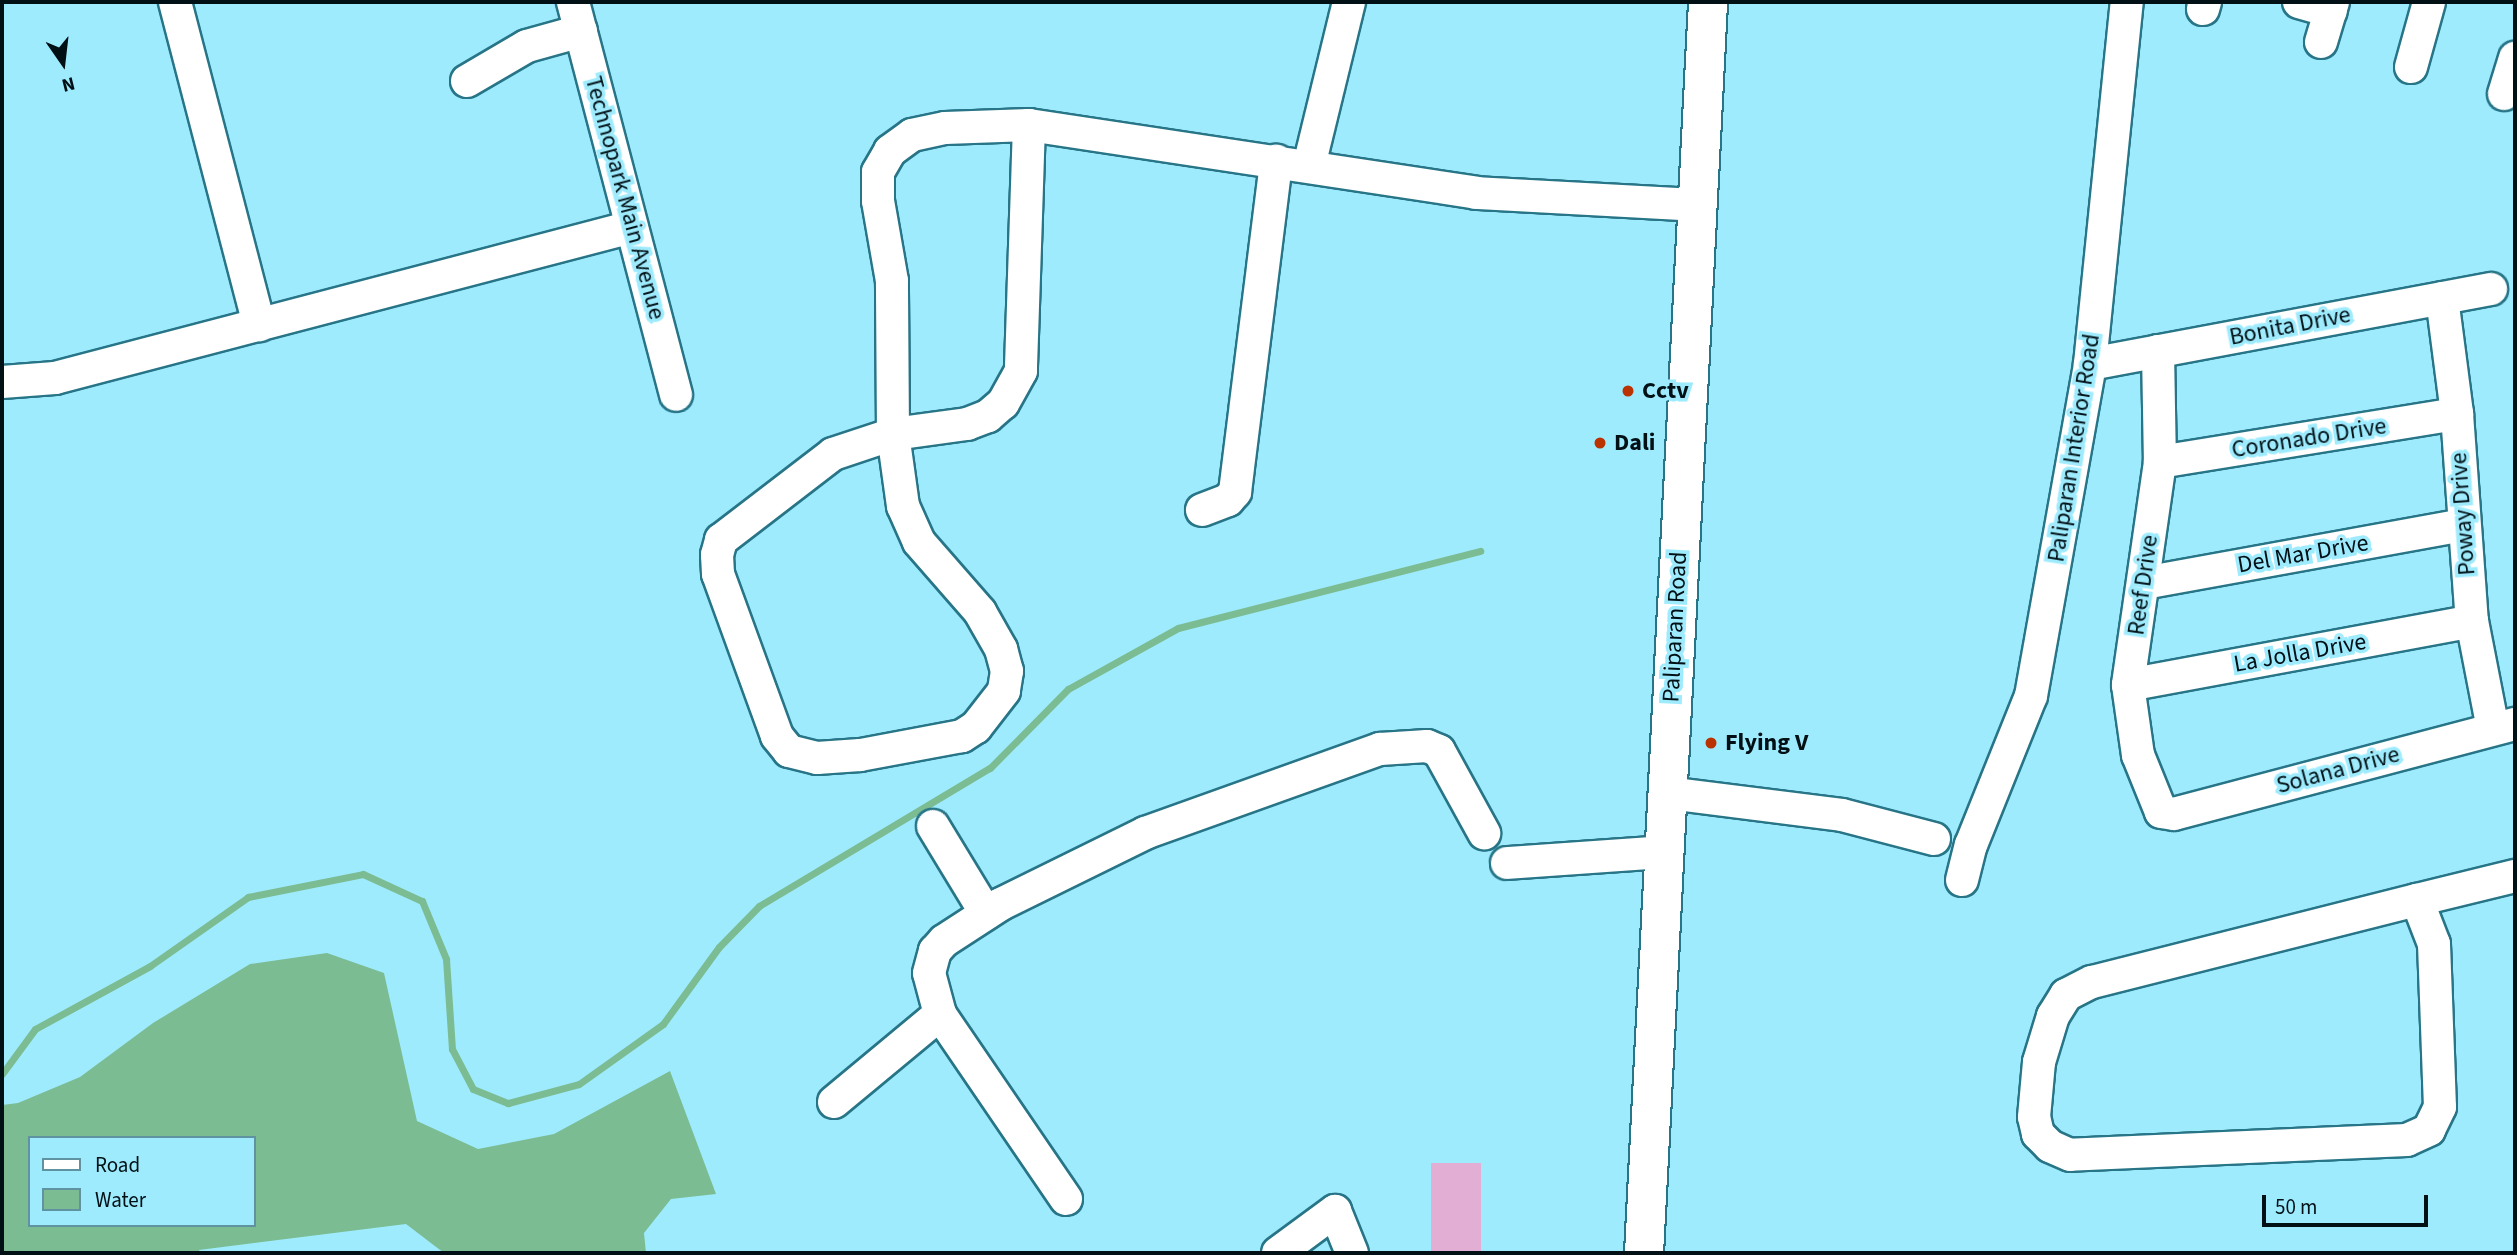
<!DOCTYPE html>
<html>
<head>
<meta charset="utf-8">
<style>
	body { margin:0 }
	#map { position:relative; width:2517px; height:1255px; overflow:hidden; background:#9febfe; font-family:"Source Sans 3",sans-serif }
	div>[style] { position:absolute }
	.green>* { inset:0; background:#e2aed4; transform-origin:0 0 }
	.water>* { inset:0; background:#7bbc93 }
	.stream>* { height:7px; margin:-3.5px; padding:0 3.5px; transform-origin:3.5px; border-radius:3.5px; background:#7bbc93 }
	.roads { filter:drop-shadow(2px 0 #277587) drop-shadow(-2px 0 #277587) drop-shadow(0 2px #277587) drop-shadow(0 -2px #277587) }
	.minor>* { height:32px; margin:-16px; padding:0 16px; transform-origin:16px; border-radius:16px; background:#fff }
	.major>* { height:38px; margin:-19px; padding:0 19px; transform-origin:19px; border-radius:19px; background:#fff }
	.dots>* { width:19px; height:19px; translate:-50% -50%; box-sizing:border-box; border:4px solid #9febfe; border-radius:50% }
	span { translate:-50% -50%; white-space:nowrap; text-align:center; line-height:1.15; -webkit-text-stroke:7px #9febfe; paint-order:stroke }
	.street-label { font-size:24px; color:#001015 }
	.poi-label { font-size:24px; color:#001015; font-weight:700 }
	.left { translate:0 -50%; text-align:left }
	.frame { position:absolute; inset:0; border:4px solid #001015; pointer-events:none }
	.legend { position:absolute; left:28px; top:1136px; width:228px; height:91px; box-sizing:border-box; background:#9febfe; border:2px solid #5f93a1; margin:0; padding:9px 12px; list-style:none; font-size:21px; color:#001015 }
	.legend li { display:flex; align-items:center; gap:14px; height:35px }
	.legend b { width:35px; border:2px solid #5f93a1 }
	.north { position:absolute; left:28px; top:28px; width:70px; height:70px; -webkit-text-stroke:5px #9febfe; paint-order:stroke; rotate:166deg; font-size:19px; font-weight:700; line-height:28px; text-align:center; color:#001015 }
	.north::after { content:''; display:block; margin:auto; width:24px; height:32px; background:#001015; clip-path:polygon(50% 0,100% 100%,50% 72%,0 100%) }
	.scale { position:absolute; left:2262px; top:1195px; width:166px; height:32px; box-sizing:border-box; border:4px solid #001015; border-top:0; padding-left:9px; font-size:21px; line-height:24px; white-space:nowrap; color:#001015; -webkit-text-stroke:5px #9febfe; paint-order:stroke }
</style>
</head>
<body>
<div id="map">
	<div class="green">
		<div style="left:1431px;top:1163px;width:50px;height:90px"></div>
	</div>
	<div class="water">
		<div style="clip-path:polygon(evenodd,327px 953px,384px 973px,417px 1121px,478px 1149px,554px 1134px,670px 1071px,716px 1194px,671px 1199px,644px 1233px,646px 1253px,444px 1253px,406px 1224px,199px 1250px,201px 1253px,2px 1253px,2px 1105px,18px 1103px,80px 1077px,153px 1023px,250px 964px,327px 953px,30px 1138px,254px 1138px,254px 1225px,30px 1225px,30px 1138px)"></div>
	</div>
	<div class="stream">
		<div style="left:2px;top:1074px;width:56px;rotate:-53.7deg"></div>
		<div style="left:35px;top:1029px;width:131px;rotate:-28.7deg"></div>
		<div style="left:150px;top:966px;width:120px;rotate:-35.1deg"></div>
		<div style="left:248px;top:897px;width:117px;rotate:-11.3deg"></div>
		<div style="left:363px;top:874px;width:65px;rotate:24.6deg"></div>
		<div style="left:422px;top:901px;width:63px;rotate:67.5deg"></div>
		<div style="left:446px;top:959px;width:90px;rotate:86.2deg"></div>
		<div style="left:452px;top:1049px;width:45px;rotate:62.3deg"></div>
		<div style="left:473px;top:1089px;width:38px;rotate:22deg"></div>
		<div style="left:508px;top:1103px;width:73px;rotate:-15deg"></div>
		<div style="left:579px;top:1084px;width:103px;rotate:-35.5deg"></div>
		<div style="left:663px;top:1024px;width:95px;rotate:-54deg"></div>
		<div style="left:719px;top:947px;width:57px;rotate:-45.7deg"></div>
		<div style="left:759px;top:906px;width:269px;rotate:-30.9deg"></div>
		<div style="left:990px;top:768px;width:111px;rotate:-45.4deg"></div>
		<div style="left:1068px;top:689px;width:126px;rotate:-29deg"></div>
		<div style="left:1178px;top:628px;width:312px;rotate:-14.3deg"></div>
	</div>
	<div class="roads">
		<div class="minor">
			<div style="left:175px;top:2px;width:334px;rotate:75.4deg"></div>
			<div style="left:573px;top:2px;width:406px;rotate:75.3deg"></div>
			<div style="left:2299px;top:2px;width:33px;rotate:16deg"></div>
			<div style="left:2203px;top:9px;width:7px;rotate:-74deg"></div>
			<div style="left:2321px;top:42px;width:42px;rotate:-73.3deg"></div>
			<div style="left:2411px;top:67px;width:67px;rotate:-74.5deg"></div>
			<div style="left:467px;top:81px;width:69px;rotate:-30.3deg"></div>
			<div style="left:527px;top:46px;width:56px;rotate:-15.5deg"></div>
			<div style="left:2504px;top:94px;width:38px;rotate:-73deg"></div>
			<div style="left:1029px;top:125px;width:246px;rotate:91.9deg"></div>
			<div style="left:1021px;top:371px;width:37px;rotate:119deg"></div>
			<div style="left:1003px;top:403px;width:20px;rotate:139deg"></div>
			<div style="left:988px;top:416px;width:22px;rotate:159deg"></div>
			<div style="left:967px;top:424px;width:75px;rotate:172.3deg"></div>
			<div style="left:893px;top:434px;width:73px;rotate:82.1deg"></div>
			<div style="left:903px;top:506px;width:39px;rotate:66deg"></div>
			<div style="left:919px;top:542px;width:93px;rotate:48.9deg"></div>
			<div style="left:980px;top:612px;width:43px;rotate:60.4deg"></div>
			<div style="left:1001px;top:649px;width:23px;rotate:75deg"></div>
			<div style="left:1007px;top:671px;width:20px;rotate:99deg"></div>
			<div style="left:1004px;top:691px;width:46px;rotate:127.9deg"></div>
			<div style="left:976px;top:727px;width:17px;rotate:147deg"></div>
			<div style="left:962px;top:736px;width:104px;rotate:169.4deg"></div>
			<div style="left:860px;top:755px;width:43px;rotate:176deg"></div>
			<div style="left:817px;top:758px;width:29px;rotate:-166deg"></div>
			<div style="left:789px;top:751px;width:19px;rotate:-129deg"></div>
			<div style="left:777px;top:736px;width:172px;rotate:-110deg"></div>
			<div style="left:718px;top:574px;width:19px;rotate:-93deg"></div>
			<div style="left:717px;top:555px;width:16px;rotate:-75deg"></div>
			<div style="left:721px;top:540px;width:141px;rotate:-37.5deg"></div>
			<div style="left:833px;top:454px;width:63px;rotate:-18.4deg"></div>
			<div style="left:893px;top:434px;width:153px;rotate:-90.4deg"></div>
			<div style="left:892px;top:281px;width:81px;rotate:-99.9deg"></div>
			<div style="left:878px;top:201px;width:29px;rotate:-90deg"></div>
			<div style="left:878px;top:172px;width:24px;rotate:-60deg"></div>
			<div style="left:890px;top:151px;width:27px;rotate:-36deg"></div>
			<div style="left:912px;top:135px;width:34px;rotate:-12deg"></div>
			<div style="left:945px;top:128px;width:84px;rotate:-2deg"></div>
			<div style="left:1029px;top:125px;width:452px;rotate:8.6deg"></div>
			<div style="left:1476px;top:193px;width:222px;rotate:3.1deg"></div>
			<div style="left:1309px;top:166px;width:169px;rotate:-76.3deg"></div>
			<div style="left:2442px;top:298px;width:117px;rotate:82.6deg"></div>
			<div style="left:2457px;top:414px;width:208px;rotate:85.9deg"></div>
			<div style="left:2472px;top:621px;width:110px;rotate:79deg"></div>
			<div style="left:2158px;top:351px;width:111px;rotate:89deg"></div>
			<div style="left:2160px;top:462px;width:225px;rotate:98.2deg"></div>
			<div style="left:2128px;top:685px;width:71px;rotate:81.9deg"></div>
			<div style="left:2138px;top:755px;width:61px;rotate:68deg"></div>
			<div style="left:2161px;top:812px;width:13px;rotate:9deg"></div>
			<div style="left:2174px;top:814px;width:353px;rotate:-14.8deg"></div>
			<div style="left:2090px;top:364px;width:408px;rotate:-10.6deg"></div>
			<div style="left:2px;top:382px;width:53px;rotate:-4.3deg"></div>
			<div style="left:55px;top:378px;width:596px;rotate:-14.67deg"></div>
			<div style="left:2160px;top:462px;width:301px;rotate:-9.2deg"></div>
			<div style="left:1202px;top:510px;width:28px;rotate:-21deg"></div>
			<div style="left:1228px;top:500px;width:11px;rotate:-49deg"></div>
			<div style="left:1235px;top:492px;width:334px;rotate:-82.9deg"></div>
			<div style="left:2144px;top:583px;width:323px;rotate:-10.3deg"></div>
			<div style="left:2128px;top:685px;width:350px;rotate:-10.5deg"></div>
			<div style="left:1668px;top:793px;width:175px;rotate:7.2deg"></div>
			<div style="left:1842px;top:815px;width:95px;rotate:14.6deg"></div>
			<div style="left:933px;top:826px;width:102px;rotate:58.7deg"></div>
			<div style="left:1507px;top:863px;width:158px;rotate:-4deg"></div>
			<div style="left:1962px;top:880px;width:36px;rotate:-76deg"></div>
			<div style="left:1971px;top:845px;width:161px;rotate:-68.1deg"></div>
			<div style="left:2031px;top:696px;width:337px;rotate:-79.9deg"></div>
			<div style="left:2090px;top:364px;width:364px;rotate:-84.2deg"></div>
			<div style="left:2417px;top:900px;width:47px;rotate:68.9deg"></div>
			<div style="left:2434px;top:944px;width:163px;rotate:87.9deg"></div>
			<div style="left:2440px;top:1107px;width:25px;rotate:116deg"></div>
			<div style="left:2429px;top:1130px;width:24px;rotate:156deg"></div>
			<div style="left:2407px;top:1140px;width:337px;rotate:177.5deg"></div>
			<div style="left:2070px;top:1155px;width:22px;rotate:-156deg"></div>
			<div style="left:2050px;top:1146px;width:17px;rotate:-135deg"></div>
			<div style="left:2038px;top:1134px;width:17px;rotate:-103deg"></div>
			<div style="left:2034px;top:1117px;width:55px;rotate:-84.8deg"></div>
			<div style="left:2039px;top:1062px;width:48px;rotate:-73.1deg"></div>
			<div style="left:2053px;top:1016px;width:25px;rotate:-58deg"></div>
			<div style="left:2066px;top:995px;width:29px;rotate:-27deg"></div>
			<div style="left:2092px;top:982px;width:335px;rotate:-14.2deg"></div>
			<div style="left:2417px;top:900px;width:101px;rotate:-13.8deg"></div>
			<div style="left:834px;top:1102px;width:138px;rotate:-39.7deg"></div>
			<div style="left:1066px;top:1199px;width:224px;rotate:-124.3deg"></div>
			<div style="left:940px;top:1014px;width:42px;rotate:-105deg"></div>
			<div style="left:929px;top:973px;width:23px;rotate:-75deg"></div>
			<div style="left:935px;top:951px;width:13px;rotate:-48deg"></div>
			<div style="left:944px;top:941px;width:68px;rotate:-33deg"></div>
			<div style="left:1001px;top:904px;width:161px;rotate:-26.2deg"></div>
			<div style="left:1145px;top:833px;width:250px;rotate:-19.7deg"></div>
			<div style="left:1380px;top:749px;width:47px;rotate:-3.7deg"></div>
			<div style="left:1427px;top:746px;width:13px;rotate:23deg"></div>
			<div style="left:1439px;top:751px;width:94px;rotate:61.2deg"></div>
			<div style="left:1278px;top:1253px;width:71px;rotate:-36.4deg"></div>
			<div style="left:1335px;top:1211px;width:45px;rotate:68deg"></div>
		</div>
		<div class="major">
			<div style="left:1644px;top:1253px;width:1253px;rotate:-87.07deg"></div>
		</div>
	</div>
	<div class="dots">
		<div style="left:1628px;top:391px;background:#bb3201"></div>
		<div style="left:1600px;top:443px;background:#bb3201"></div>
		<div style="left:1711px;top:743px;background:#bb3201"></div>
	</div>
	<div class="street-label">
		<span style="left:625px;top:198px;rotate:75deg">Technopark Main Avenue</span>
		<span style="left:2290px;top:326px;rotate:-11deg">Bonita Drive</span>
		<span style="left:2309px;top:438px;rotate:-9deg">Coronado Drive</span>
		<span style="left:2074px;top:448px;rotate:-81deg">Paliparan Interior Road</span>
		<span style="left:2463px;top:514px;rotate:-94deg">Poway Drive</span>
		<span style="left:2303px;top:554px;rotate:-10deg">Del Mar Drive</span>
		<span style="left:2143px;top:585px;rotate:-82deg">Reef Drive</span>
		<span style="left:1675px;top:627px;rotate:-87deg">Paliparan Road</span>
		<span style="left:2300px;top:653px;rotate:-10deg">La Jolla Drive</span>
		<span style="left:2338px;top:770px;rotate:-15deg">Solana Drive</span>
	</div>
	<div class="poi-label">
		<span class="left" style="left:1642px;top:391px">Cctv</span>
		<span class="left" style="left:1614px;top:443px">Dali</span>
		<span class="left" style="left:1725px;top:743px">Flying V</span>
	</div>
	<div class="frame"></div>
	<ul class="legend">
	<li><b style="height:9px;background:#fff"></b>Road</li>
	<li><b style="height:19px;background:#7bbc93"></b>Water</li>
	</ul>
	<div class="north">N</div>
	<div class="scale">50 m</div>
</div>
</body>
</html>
